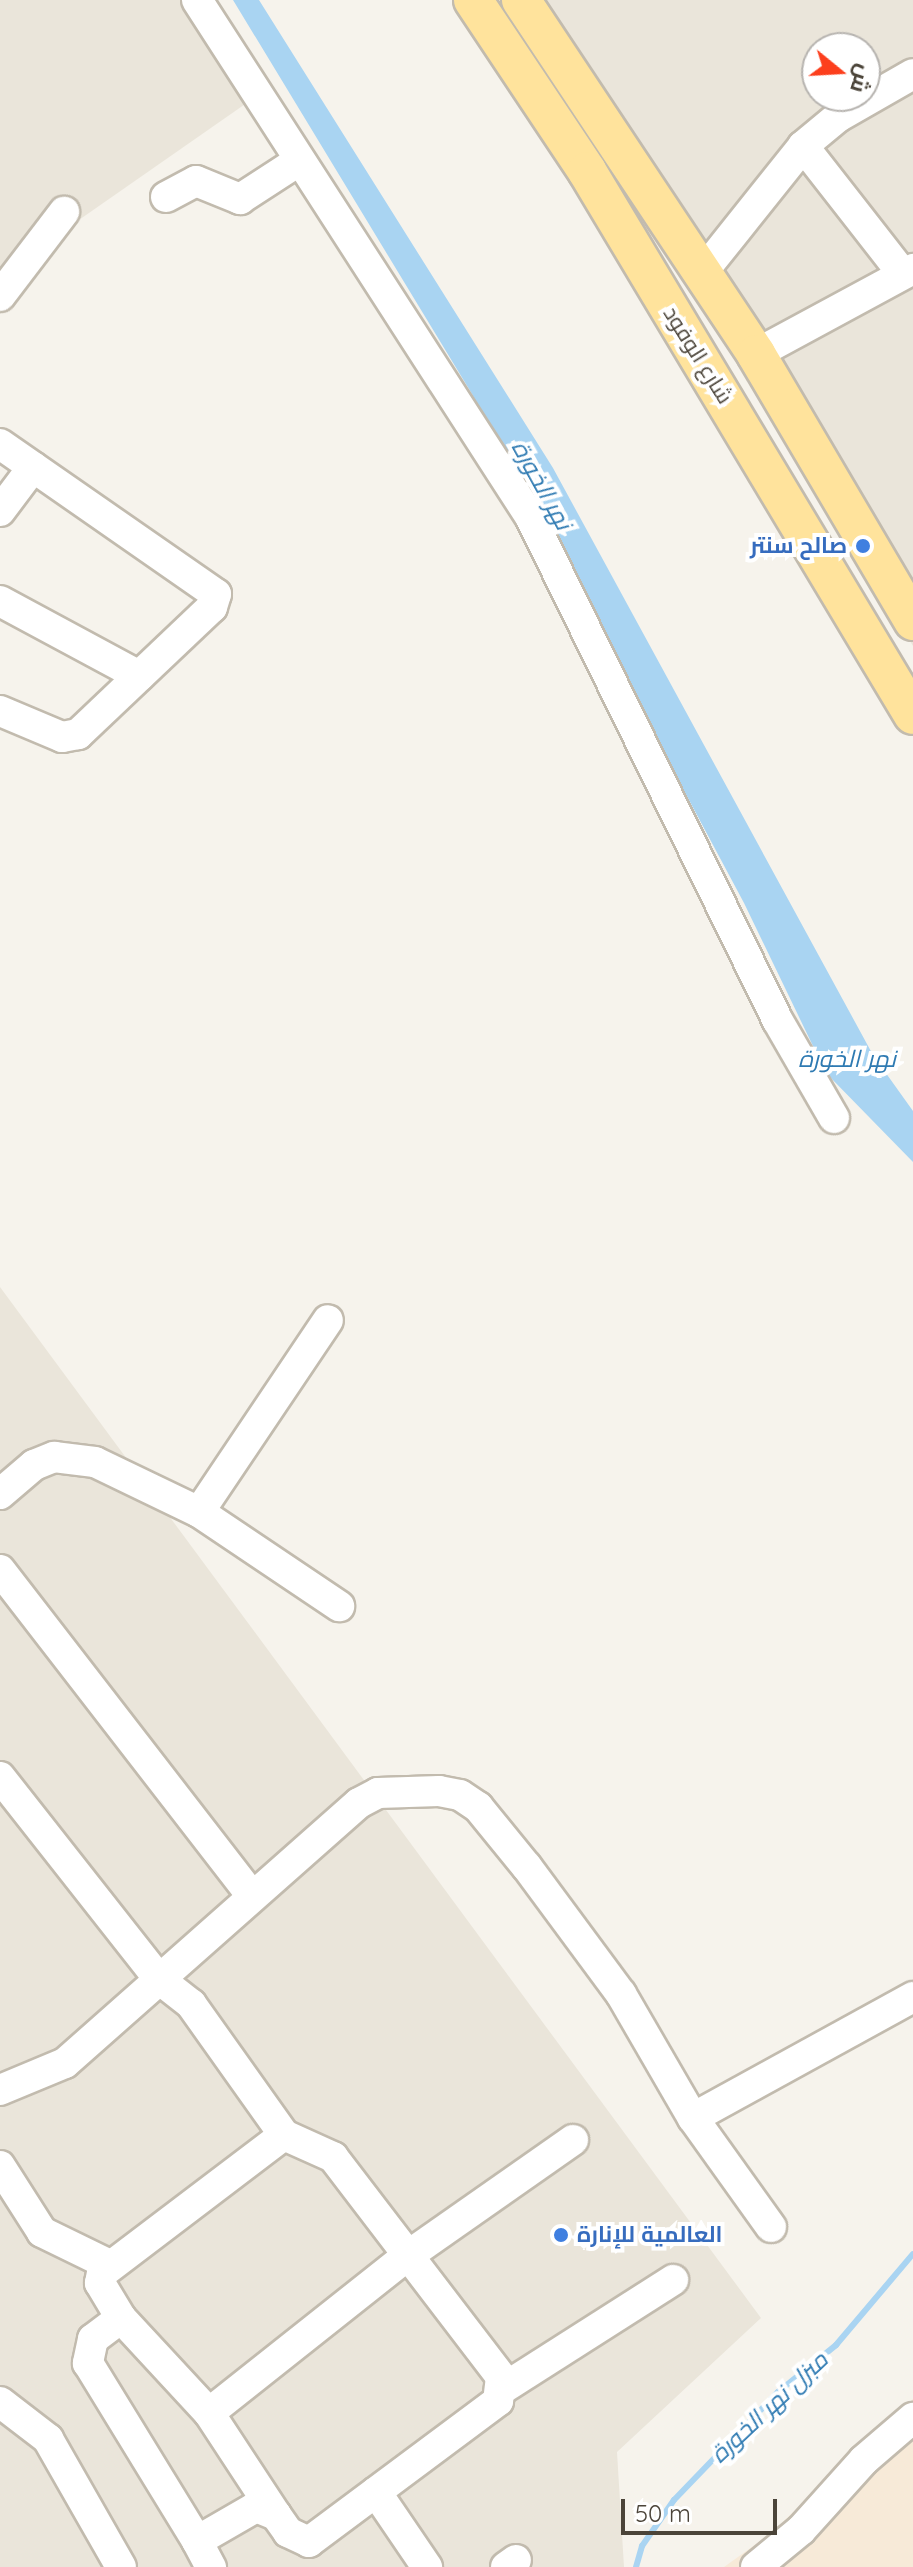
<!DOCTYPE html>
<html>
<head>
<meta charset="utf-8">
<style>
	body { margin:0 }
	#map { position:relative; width:913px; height:2567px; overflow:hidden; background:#f6f3ec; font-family:Quicksand,Cairo,sans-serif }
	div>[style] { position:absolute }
	.residential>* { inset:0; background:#eae5da }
	.commercial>* { inset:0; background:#f7ead8 }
	.water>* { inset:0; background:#a9d4f2 }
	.stream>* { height:6px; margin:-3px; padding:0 3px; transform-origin:3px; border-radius:3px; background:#a9d4f2 }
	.roads { filter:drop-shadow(2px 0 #c2bbae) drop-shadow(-2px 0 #c2bbae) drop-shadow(0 2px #c2bbae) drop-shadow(0 -2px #c2bbae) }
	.minor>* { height:30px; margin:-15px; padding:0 15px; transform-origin:15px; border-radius:15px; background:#fff }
	.major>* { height:38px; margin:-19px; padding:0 19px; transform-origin:19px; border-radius:19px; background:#ffe39c }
	.dots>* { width:22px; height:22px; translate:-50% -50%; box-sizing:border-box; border:4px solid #fff; border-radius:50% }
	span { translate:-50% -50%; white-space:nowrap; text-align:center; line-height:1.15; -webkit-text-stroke:8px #fff; paint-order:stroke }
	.street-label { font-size:22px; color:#4b4439 }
	.shop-label { font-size:22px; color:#366cbe; font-weight:700 }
	.right { translate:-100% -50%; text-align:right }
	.left { translate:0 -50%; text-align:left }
	.water-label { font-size:24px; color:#2e7ab2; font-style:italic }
	.north { position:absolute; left:801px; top:32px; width:80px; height:80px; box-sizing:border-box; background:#fff; border:2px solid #b7b4b0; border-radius:50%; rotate:108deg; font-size:22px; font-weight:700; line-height:32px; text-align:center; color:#4b4439 }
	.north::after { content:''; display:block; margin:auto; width:28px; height:36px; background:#fc3f1d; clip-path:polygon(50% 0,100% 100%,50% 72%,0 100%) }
	.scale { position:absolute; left:621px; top:2499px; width:156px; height:36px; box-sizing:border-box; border:4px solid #4b4439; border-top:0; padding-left:10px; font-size:24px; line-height:28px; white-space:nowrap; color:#4b4439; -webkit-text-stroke:6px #fff; paint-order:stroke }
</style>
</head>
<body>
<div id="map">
	<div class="residential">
		<div style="clip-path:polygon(0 0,184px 0,251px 100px,0 275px)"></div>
		<div style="clip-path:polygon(evenodd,501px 0,913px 0,913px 646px,717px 331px,501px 0,817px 48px,865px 48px,865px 96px,817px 96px,817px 48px)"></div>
		<div style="clip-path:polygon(0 1287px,761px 2318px,617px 2452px,624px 2567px,0 2567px)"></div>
	</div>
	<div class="commercial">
		<div style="clip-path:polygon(913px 2399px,913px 2567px,724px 2567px,770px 2534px)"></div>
	</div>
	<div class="water">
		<div style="clip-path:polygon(233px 0,259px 0,553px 468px,873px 1055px,913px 1111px,913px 1162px,826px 1073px,744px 903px,472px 394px)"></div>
	</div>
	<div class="stream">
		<div style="left:636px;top:2567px;width:22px;rotate:-74deg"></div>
		<div style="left:642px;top:2546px;width:56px;rotate:-55.2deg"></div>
		<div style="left:674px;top:2500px;width:150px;rotate:-46.1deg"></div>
		<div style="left:778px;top:2392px;width:75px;rotate:-39deg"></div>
		<div style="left:836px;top:2345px;width:119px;rotate:-49.8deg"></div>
	</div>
	<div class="roads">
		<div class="minor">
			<div style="left:197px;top:0;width:616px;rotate:57.19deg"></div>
			<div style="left:531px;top:518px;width:560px;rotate:63.85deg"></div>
			<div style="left:778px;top:1021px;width:112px;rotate:60deg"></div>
			<div style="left:803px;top:146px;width:162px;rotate:52deg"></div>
			<div style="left:166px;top:197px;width:34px;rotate:-28deg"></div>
			<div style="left:196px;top:181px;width:48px;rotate:22.2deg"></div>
			<div style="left:240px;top:199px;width:68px;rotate:-33deg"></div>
			<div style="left:701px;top:274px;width:164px;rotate:-51.4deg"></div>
			<div style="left:803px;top:146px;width:45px;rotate:-39.6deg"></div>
			<div style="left:838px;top:117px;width:86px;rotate:-29.8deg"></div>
			<div style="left:0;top:296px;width:106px;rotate:-52.7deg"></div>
			<div style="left:756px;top:354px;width:179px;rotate:-28.4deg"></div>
			<div style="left:0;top:444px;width:263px;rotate:34.8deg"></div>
			<div style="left:216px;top:594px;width:14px;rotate:107deg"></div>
			<div style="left:212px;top:607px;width:185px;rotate:136.5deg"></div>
			<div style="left:78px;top:734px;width:16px;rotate:169deg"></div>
			<div style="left:62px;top:737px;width:67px;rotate:-157.2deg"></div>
			<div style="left:0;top:511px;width:55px;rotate:-53.1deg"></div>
			<div style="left:0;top:601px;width:158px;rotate:28.3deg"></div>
			<div style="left:0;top:1494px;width:45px;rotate:-40.5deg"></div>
			<div style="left:34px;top:1465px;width:22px;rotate:-22deg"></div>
			<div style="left:54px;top:1457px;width:41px;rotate:7deg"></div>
			<div style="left:95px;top:1462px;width:115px;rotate:25.7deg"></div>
			<div style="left:199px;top:1512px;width:169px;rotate:33.9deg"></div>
			<div style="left:199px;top:1512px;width:231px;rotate:-56.1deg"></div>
			<div style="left:0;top:1570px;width:411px;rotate:52.3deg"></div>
			<div style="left:0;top:1777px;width:257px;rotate:51.8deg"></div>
			<div style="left:159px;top:1979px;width:41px;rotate:38deg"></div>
			<div style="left:191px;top:2004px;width:161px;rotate:54.6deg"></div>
			<div style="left:284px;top:2135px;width:54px;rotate:24.2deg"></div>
			<div style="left:333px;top:2157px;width:277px;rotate:52.6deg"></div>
			<div style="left:501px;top:2377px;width:24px;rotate:97deg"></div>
			<div style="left:498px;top:2401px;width:236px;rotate:143.3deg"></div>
			<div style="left:309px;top:2542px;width:23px;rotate:-155deg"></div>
			<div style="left:288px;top:2532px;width:21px;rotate:-125deg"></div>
			<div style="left:276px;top:2515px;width:22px;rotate:-158deg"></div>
			<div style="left:256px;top:2507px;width:68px;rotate:150deg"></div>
			<div style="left:197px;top:2541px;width:30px;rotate:62deg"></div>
			<div style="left:0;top:2090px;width:70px;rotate:-22.6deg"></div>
			<div style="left:65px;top:2063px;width:392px;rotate:-41.5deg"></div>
			<div style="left:359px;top:1803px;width:21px;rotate:-28deg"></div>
			<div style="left:378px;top:1793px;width:61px;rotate:-1.9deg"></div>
			<div style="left:439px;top:1791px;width:21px;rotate:11deg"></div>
			<div style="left:460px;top:1795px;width:22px;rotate:34deg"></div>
			<div style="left:478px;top:1807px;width:77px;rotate:50.8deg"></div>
			<div style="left:527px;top:1867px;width:158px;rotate:53.5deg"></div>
			<div style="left:621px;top:1994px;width:143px;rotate:59.9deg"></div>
			<div style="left:693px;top:2118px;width:134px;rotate:54.4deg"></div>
			<div style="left:693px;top:2118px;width:251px;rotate:-28.8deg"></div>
			<div style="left:0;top:2166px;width:78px;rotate:57.5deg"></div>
			<div style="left:42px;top:2232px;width:73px;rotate:25.9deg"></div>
			<div style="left:121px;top:2318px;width:35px;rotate:143deg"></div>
			<div style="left:93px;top:2339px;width:25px;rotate:102deg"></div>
			<div style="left:88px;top:2363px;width:209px;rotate:58.5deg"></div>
			<div style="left:502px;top:2389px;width:203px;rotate:-32.5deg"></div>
			<div style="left:0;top:2402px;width:61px;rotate:37.6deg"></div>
			<div style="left:48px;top:2439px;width:147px;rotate:60.3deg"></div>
			<div style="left:209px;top:2413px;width:129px;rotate:-132.8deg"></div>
			<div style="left:121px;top:2318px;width:41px;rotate:-121deg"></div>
			<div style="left:100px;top:2283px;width:10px;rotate:-79deg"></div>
			<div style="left:102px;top:2273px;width:228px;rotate:-37.2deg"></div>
			<div style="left:376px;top:2492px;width:91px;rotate:55.8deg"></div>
			<div style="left:276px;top:2515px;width:122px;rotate:-123.3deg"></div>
			<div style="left:209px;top:2413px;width:251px;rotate:-38.4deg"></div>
			<div style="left:406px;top:2257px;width:204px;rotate:-35deg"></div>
			<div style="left:506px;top:2567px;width:12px;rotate:-35deg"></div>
			<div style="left:756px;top:2567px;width:58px;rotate:-39.4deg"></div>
			<div style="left:801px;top:2530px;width:94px;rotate:-48deg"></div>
			<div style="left:864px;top:2460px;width:65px;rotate:-40.6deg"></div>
		</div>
		<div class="major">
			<div style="left:473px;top:0;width:206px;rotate:56.3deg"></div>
			<div style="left:587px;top:171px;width:634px;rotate:59.07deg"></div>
			<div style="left:521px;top:0;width:425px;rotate:56.4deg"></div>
			<div style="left:756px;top:354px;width:310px;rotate:59.5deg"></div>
		</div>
	</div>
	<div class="dots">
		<div style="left:863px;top:546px;background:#3f7fe0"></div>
		<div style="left:561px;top:2235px;background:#3f7fe0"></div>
	</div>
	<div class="street-label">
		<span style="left:698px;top:355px;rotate:58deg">شارع الوفود</span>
	</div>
	<div class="shop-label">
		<span class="right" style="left:847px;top:546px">صالح سنتر</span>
		<span class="left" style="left:577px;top:2235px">العالمية للإنارة</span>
	</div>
	<div class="water-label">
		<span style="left:542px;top:485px;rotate:61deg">نهر الخورة</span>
		<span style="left:847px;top:1059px">نهر الخورة</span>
		<span style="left:769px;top:2407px;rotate:-43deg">مبزل نهر الخورة</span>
	</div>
	<div class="north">ش</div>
	<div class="scale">50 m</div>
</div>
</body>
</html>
